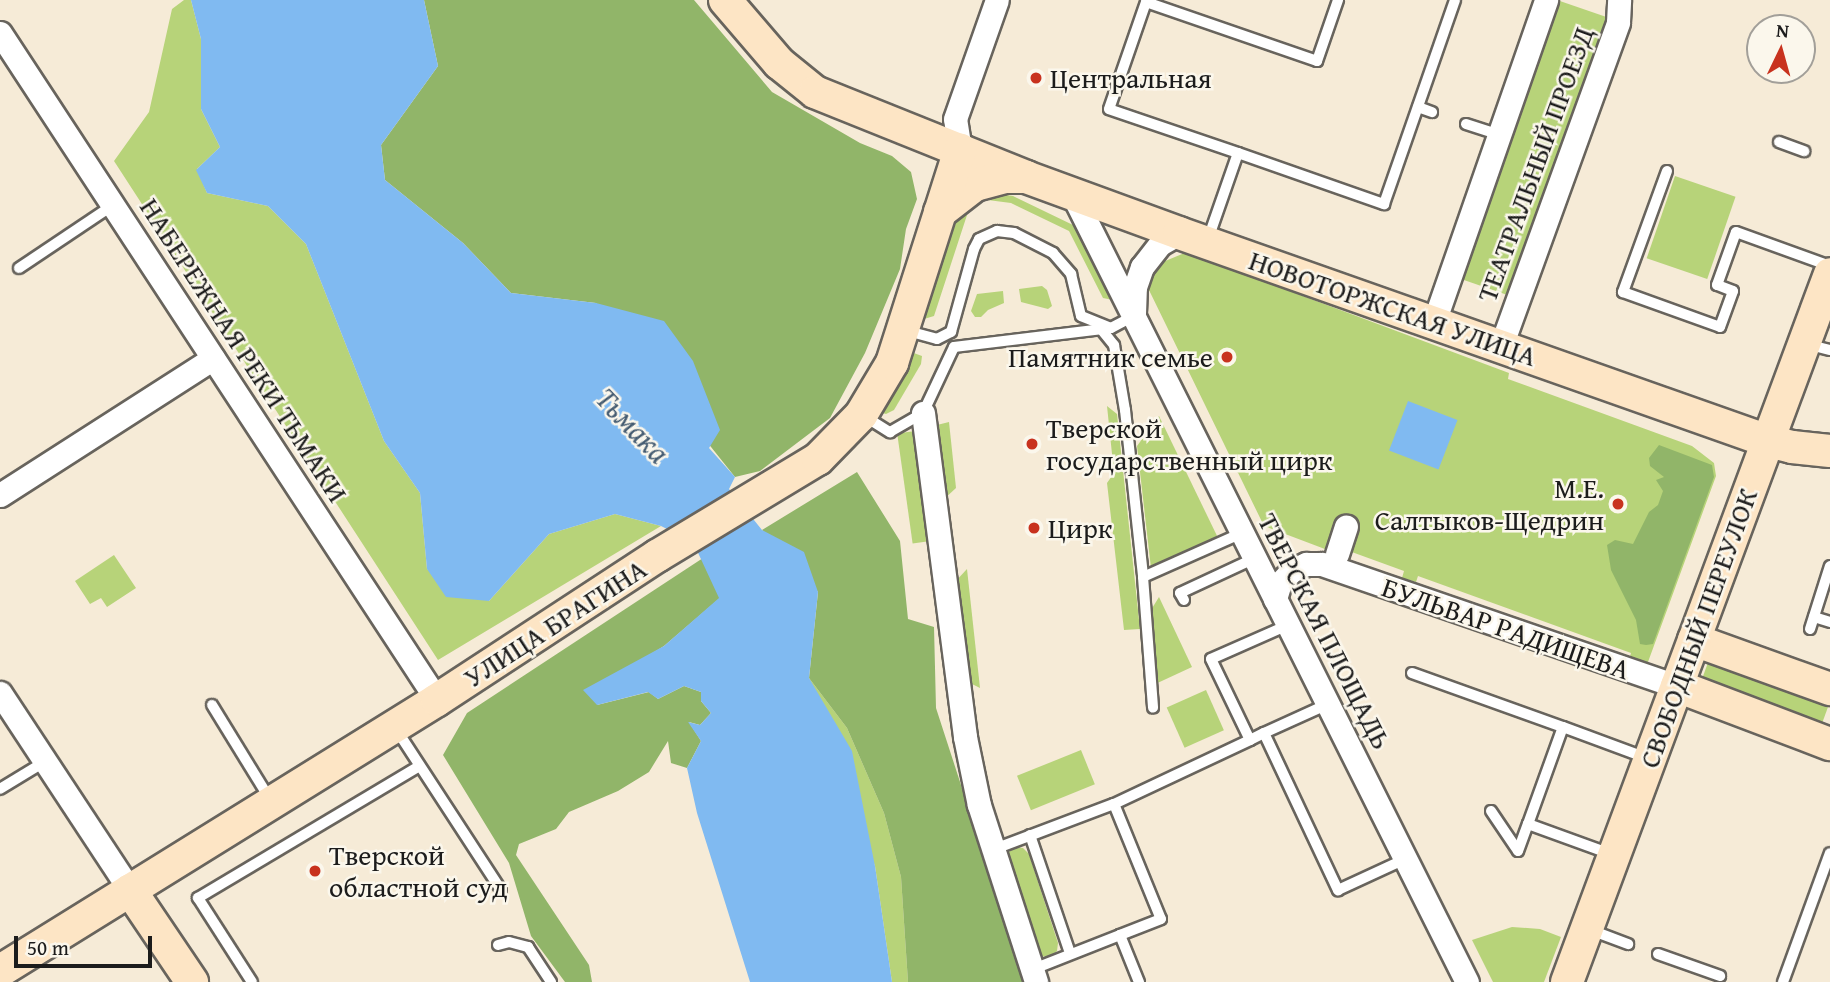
<!DOCTYPE html>
<html>
<head>
<meta charset="utf-8">
<style>
	body { margin:0 }
	#map { position:relative; width:1830px; height:982px; overflow:hidden; background:#f6ebd7; font-family:"Gentium Book Plus",serif }
	div>[style] { position:absolute }
	.green>* { inset:0; background:#b7d379; transform-origin:0 0 }
	.forest>* { inset:0; background:#91b569 }
	.water>* { inset:0; background:#80baf1; transform-origin:0 0 }
	.roads { filter:drop-shadow(2px 0 #68645d) drop-shadow(-2px 0 #68645d) drop-shadow(0 2px #68645d) drop-shadow(0 -2px #68645d) }
	.lane>* { height:10px; margin:-5px; padding:0 5px; transform-origin:5px; border-radius:5px; background:#fff }
	.street>* { height:23px; margin:-11.5px; padding:0 11.5px; transform-origin:11.5px; border-radius:11.5px; background:#fff }
	.secondary>* { height:32px; margin:-16px; padding:0 16px; transform-origin:16px; border-radius:16px; background:#fde5c5 }
	.dots>* { width:19px; height:19px; translate:-50% -50%; box-sizing:border-box; border:4px solid #fbf7ec; border-radius:50% }
	span { translate:-50% -50%; white-space:nowrap; text-align:center; line-height:1.15; -webkit-text-stroke:5px #fbf7ec; paint-order:stroke }
	.poi-label { font-size:28px; color:#1c1c1c }
	.left { translate:0 -50%; text-align:left }
	.right { translate:-100% -50%; text-align:right }
	.street-label { font-size:28px; color:#1c1c1c }
	.water-label { font-size:30px; color:#445b71; font-style:italic }
	.north { position:absolute; left:1746px; top:14px; width:70px; height:70px; box-sizing:border-box; background:#fbf7ec; border:2px solid #a29f99; border-radius:50%; rotate:5deg; font-size:19px; font-weight:700; line-height:28px; text-align:center; color:#1c1c1c }
	.north::after { content:''; display:block; margin:auto; width:24px; height:32px; background:#c8321e; clip-path:polygon(50% 0,100% 100%,50% 72%,0 100%) }
	.scale { position:absolute; left:14px; top:936px; width:138px; height:32px; box-sizing:border-box; border:4px solid #1c1c1c; border-top:0; padding-left:9px; font-size:21px; line-height:24px; white-space:nowrap; color:#1c1c1c; -webkit-text-stroke:5px #fbf7ec; paint-order:stroke }
</style>
</head>
<body>
<div id="map">
	<div class="green">
		<div style="clip-path:polygon(184px 0,191px 0,201px 39px,201px 109px,220px 147px,197px 169px,207px 193px,268px 206px,306px 244px,384px 441px,420px 493px,427px 569px,489px 601px,549px 534px,615px 514px,661px 526px,438px 660px,114px 161px,149px 112px,172px 9px)"></div>
		<div style="left:1557px;top:0;width:53px;height:295px;rotate:19deg"></div>
		<div style="left:1675px;top:176px;width:64px;height:87px;rotate:19deg"></div>
		<div style="clip-path:polygon(979px 191px,1013px 196px,1073px 225px,1113px 300px,1103px 298px,1069px 231px,1011px 203px,980px 199px,974px 203px,968px 212px,934px 316px,924px 319px,960px 210px,968px 196px)"></div>
		<div style="clip-path:polygon(1187px 252px,1252px 274px,1249px 276px,1509px 373px,1508px 379px,1692px 446px,1714px 463px,1716px 476px,1648px 662px,1643px 665px,1629px 660px,1631px 653px,1418px 576px,1416px 582px,1402px 578px,1404px 571px,1349px 551px,1346px 557px,1264px 526px,1148px 288px,1149px 278px,1158px 264px)"></div>
		<div style="clip-path:polygon(1042px 286px,1047px 290px,1052px 306px,1048px 309px,1021px 302px,1019px 289px)"></div>
		<div style="clip-path:polygon(1003px 291px,1004px 303px,988px 310px,981px 317px,975px 317px,971px 311px,977px 294px)"></div>
		<div style="clip-path:polygon(911px 352px,922px 356px,921px 364px,894px 410px,886px 414px,879px 412px)"></div>
		<div style="clip-path:polygon(1107px 406px,1117px 414px,1140px 629px,1124px 630px,1107px 483px,1114px 473px)"></div>
		<div style="clip-path:polygon(1159px 416px,1219px 540px,1151px 568px,1137px 446px)"></div>
		<div style="clip-path:polygon(949px 422px,956px 488px,943px 500px,935px 432px,937px 425px)"></div>
		<div style="left:915px;top:431px;width:111px;height:18px;rotate:82deg"></div>
		<div style="clip-path:polygon(114px 555px,136px 588px,107px 607px,101px 598px,90px 604px,75px 581px)"></div>
		<div style="clip-path:polygon(967px 569px,980px 688px,966px 681px,954px 583px)"></div>
		<div style="clip-path:polygon(1159px 597px,1192px 667px,1151px 686px,1151px 610px)"></div>
		<div style="left:1710px;top:657px;width:128px;height:33px;rotate:20deg"></div>
		<div style="clip-path:polygon(809px 678px,847px 728px,884px 813px,901px 877px,908px 982px,892px 982px,875px 866px)"></div>
		<div style="left:1206px;top:690px;width:44px;height:43px;rotate:66deg"></div>
		<div style="left:1081px;top:750px;width:37px;height:69px;rotate:68deg"></div>
		<div style="clip-path:polygon(1015px 847px,1023px 848px,1029px 854px,1058px 943px,1057px 951px,1050px 957px,1038px 956px,1005px 855px)"></div>
		<div style="clip-path:polygon(1512px 927px,1540px 929px,1561px 937px,1544px 982px,1493px 982px,1472px 940px)"></div>
	</div>
	<div class="forest">
		<div style="clip-path:polygon(424px 0,694px 0,772px 92px,860px 143px,892px 156px,911px 172px,917px 199px,906px 229px,900px 269px,865px 353px,830px 418px,760px 471px,735px 477px,596px 303px,511px 293px,463px 243px,385px 180px,381px 145px,438px 66px)"></div>
		<div style="clip-path:polygon(1659px 445px,1712px 465px,1714px 477px,1653px 644px,1646px 645px,1640px 644px,1636px 620px,1611px 570px,1607px 545px,1615px 540px,1633px 544px,1649px 512px,1658px 505px,1663px 491px,1656px 480px,1664px 477px,1650px 466px,1649px 458px)"></div>
		<div style="clip-path:polygon(857px 472px,900px 541px,908px 619px,934px 627px,936px 708px,1025px 982px,908px 982px,901px 877px,884px 813px,847px 728px,809px 678px,818px 592px,762px 530px)"></div>
		<div style="clip-path:polygon(703px 558px,720px 598px,664px 646px,630px 667px,597px 705px,649px 692px,658px 699px,684px 686px,701px 692px,701px 701px,711px 713px,700px 725px,689px 722px,701px 741px,687px 768px,671px 763px,668px 741px,649px 772px,618px 791px,569px 812px,556px 829px,519px 844px,516px 855px,589px 965px,592px 982px,565px 982px,531px 936px,509px 863px,443px 755px,467px 713px)"></div>
	</div>
	<div class="water">
		<div style="clip-path:polygon(191px 0,424px 0,438px 66px,381px 145px,385px 180px,463px 243px,511px 293px,596px 303px,664px 321px,693px 361px,720px 430px,709px 448px,735px 477px,729px 489px,762px 530px,804px 552px,818px 592px,809px 678px,852px 751px,875px 866px,892px 982px,750px 982px,697px 813px,687px 768px,701px 741px,688px 722px,700px 725px,711px 713px,701px 701px,701px 692px,684px 686px,658px 699px,648px 692px,597px 705px,583px 690px,664px 646px,719px 598px,693px 542px,661px 526px,615px 514px,549px 534px,489px 601px,446px 597px,427px 569px,420px 493px,384px 441px,306px 244px,268px 206px,207px 193px,196px 170px,220px 147px,201px 109px,201px 39px)"></div>
		<div style="left:1408px;top:401px;width:53px;height:53px;rotate:21deg"></div>
	</div>
	<div class="roads">
		<div class="lane">
			<div style="left:1418px;top:107px;width:15px;rotate:20deg"></div>
			<div style="left:1466px;top:124px;width:35px;rotate:18deg"></div>
			<div style="left:1779px;top:142px;width:27px;rotate:20deg"></div>
			<div style="left:1238px;top:153px;width:155px;rotate:19.3deg"></div>
			<div style="left:1384px;top:204px;width:216px;rotate:-70.8deg"></div>
			<div style="left:1667px;top:171px;width:129px;rotate:110deg"></div>
			<div style="left:1623px;top:292px;width:103px;rotate:19.8deg"></div>
			<div style="left:1720px;top:327px;width:38px;rotate:-70deg"></div>
			<div style="left:1733px;top:291px;width:17px;rotate:-159deg"></div>
			<div style="left:1717px;top:285px;width:56px;rotate:-70.3deg"></div>
			<div style="left:1736px;top:232px;width:100px;rotate:19.9deg"></div>
			<div style="left:1208px;top:239px;width:91px;rotate:-70.8deg"></div>
			<div style="left:1238px;top:153px;width:136px;rotate:-161.2deg"></div>
			<div style="left:1109px;top:109px;width:113px;rotate:-70.9deg"></div>
			<div style="left:1146px;top:2px;width:181px;rotate:19deg"></div>
			<div style="left:1317px;top:61px;width:65px;rotate:-71deg"></div>
			<div style="left:19px;top:268px;width:113px;rotate:-33.8deg"></div>
			<div style="left:1101px;top:329px;width:21px;rotate:51deg"></div>
			<div style="left:1114px;top:345px;width:66px;rotate:80.4deg"></div>
			<div style="left:1125px;top:410px;width:168px;rotate:83.8deg"></div>
			<div style="left:1143px;top:577px;width:131px;rotate:85.6deg"></div>
			<div style="left:904px;top:330px;width:34px;rotate:15deg"></div>
			<div style="left:937px;top:339px;width:16px;rotate:-27deg"></div>
			<div style="left:951px;top:332px;width:86px;rotate:-74.5deg"></div>
			<div style="left:974px;top:249px;width:11px;rotate:-63deg"></div>
			<div style="left:979px;top:239px;width:20px;rotate:-24deg"></div>
			<div style="left:997px;top:231px;width:17px;rotate:7deg"></div>
			<div style="left:1014px;top:233px;width:44px;rotate:27.1deg"></div>
			<div style="left:1053px;top:253px;width:28px;rotate:49deg"></div>
			<div style="left:1071px;top:274px;width:43px;rotate:76.6deg"></div>
			<div style="left:1081px;top:316px;width:32px;rotate:22deg"></div>
			<div style="left:1806px;top:344px;width:25px;rotate:14deg"></div>
			<div style="left:864px;top:416px;width:31px;rotate:32deg"></div>
			<div style="left:890px;top:432px;width:38px;rotate:-30deg"></div>
			<div style="left:923px;top:413px;width:73px;rotate:-64.8deg"></div>
			<div style="left:954px;top:347px;width:158px;rotate:-6.9deg"></div>
			<div style="left:1111px;top:328px;width:26px;rotate:-28deg"></div>
			<div style="left:1143px;top:577px;width:108px;rotate:-24deg"></div>
			<div style="left:1184px;top:600px;width:8px;rotate:-120deg"></div>
			<div style="left:1180px;top:593px;width:83px;rotate:-25deg"></div>
			<div style="left:1814px;top:617px;width:17px;rotate:17deg"></div>
			<div style="left:1288px;top:625px;width:84px;rotate:156.2deg"></div>
			<div style="left:1211px;top:659px;width:90px;rotate:64.3deg"></div>
			<div style="left:1250px;top:740px;width:16px;rotate:-27deg"></div>
			<div style="left:1264px;top:733px;width:174px;rotate:64.8deg"></div>
			<div style="left:1338px;top:890px;width:74px;rotate:-24.8deg"></div>
			<div style="left:1810px;top:629px;width:66px;rotate:-72.4deg"></div>
			<div style="left:1412px;top:673px;width:160px;rotate:19.7deg"></div>
			<div style="left:212px;top:705px;width:113px;rotate:58.4deg"></div>
			<div style="left:396px;top:729px;width:192px;rotate:56.9deg"></div>
			<div style="left:1264px;top:733px;width:70px;rotate:-24.4deg"></div>
			<div style="left:0;top:789px;width:54px;rotate:-31.3deg"></div>
			<div style="left:1114px;top:804px;width:150px;rotate:-25.2deg"></div>
			<div style="left:1491px;top:811px;width:48px;rotate:56deg"></div>
			<div style="left:1518px;top:851px;width:29px;rotate:-70deg"></div>
			<div style="left:1528px;top:824px;width:88px;rotate:19.9deg"></div>
			<div style="left:1528px;top:824px;width:103px;rotate:-70.2deg"></div>
			<div style="left:1563px;top:727px;width:90px;rotate:20.3deg"></div>
			<div style="left:1030px;top:835px;width:125px;rotate:71.3deg"></div>
			<div style="left:992px;top:850px;width:130px;rotate:-20.7deg"></div>
			<div style="left:1114px;top:804px;width:124px;rotate:67.8deg"></div>
			<div style="left:1161px;top:919px;width:44px;rotate:158.7deg"></div>
			<div style="left:1588px;top:929px;width:43px;rotate:20.6deg"></div>
			<div style="left:498px;top:945px;width:11px;rotate:-15deg"></div>
			<div style="left:509px;top:942px;width:20px;rotate:15deg"></div>
			<div style="left:528px;top:947px;width:42px;rotate:56.7deg"></div>
			<div style="left:1658px;top:954px;width:66px;rotate:19.5deg"></div>
			<div style="left:1031px;top:970px;width:96px;rotate:-21.5deg"></div>
			<div style="left:1120px;top:935px;width:51px;rotate:68deg"></div>
			<div style="left:252px;top:982px;width:100px;rotate:-122.7deg"></div>
			<div style="left:198px;top:898px;width:257px;rotate:-30.8deg"></div>
			<div style="left:1783px;top:982px;width:137px;rotate:-70deg"></div>
		</div>
		<div class="street">
			<div style="left:0;top:33px;width:797px;rotate:56.77deg"></div>
			<div style="left:960px;top:150px;width:31px;rotate:-99deg"></div>
			<div style="left:955px;top:119px;width:126px;rotate:-70.6deg"></div>
			<div style="left:1073px;top:195px;width:880px;rotate:63.41deg"></div>
			<div style="left:1134px;top:313px;width:26px;rotate:-88deg"></div>
			<div style="left:1135px;top:287px;width:21px;rotate:-71deg"></div>
			<div style="left:1142px;top:267px;width:29px;rotate:-52deg"></div>
			<div style="left:1160px;top:244px;width:22px;rotate:-30deg"></div>
			<div style="left:1434px;top:322px;width:341px;rotate:-70.8deg"></div>
			<div style="left:1501px;top:346px;width:344px;rotate:-70.1deg"></div>
			<div style="left:1618px;top:22px;width:22px;rotate:-87deg"></div>
			<div style="left:923px;top:413px;width:327px;rotate:82.6deg"></div>
			<div style="left:965px;top:737px;width:69px;rotate:78.4deg"></div>
			<div style="left:979px;top:805px;width:186px;rotate:72.1deg"></div>
			<div style="left:0;top:495px;width:253px;rotate:-32.7deg"></div>
			<div style="left:1337px;top:554px;width:29px;rotate:-72deg"></div>
			<div style="left:1275px;top:599px;width:17px;rotate:-73deg"></div>
			<div style="left:1280px;top:583px;width:16px;rotate:-47deg"></div>
			<div style="left:1291px;top:571px;width:17px;rotate:-25deg"></div>
			<div style="left:1306px;top:564px;width:16px"></div>
			<div style="left:1322px;top:564px;width:375px;rotate:19deg"></div>
			<div style="left:0;top:693px;width:236px;rotate:56.6deg"></div>
		</div>
		<div class="secondary">
			<div style="left:725px;top:0;width:83px;rotate:49.4deg"></div>
			<div style="left:779px;top:63px;width:46px;rotate:38.9deg"></div>
			<div style="left:815px;top:92px;width:227px;rotate:21.9deg"></div>
			<div style="left:1026px;top:177px;width:163px;rotate:20.1deg"></div>
			<div style="left:1179px;top:233px;width:625px;rotate:19.45deg"></div>
			<div style="left:1768px;top:441px;width:25px;rotate:14deg"></div>
			<div style="left:1792px;top:447px;width:38px;rotate:6deg"></div>
			<div style="left:940px;top:212px;width:44px;rotate:-37.6deg"></div>
			<div style="left:975px;top:185px;width:31px;rotate:-15deg"></div>
			<div style="left:1005px;top:177px;width:21px"></div>
			<div style="left:1694px;top:640px;width:145px;rotate:19.8deg"></div>
			<div style="left:1677px;top:686px;width:164px;rotate:20.8deg"></div>
			<div style="left:130px;top:890px;width:111px;rotate:56deg"></div>
			<div style="left:0;top:971px;width:514px;rotate:-31.8deg"></div>
			<div style="left:437px;top:700px;width:263px;rotate:-33.2deg"></div>
			<div style="left:657px;top:556px;width:188px;rotate:-31.1deg"></div>
			<div style="left:818px;top:459px;width:62px;rotate:-45.7deg"></div>
			<div style="left:861px;top:415px;width:61px;rotate:-59.2deg"></div>
			<div style="left:892px;top:363px;width:224px;rotate:-72.3deg"></div>
			<div style="left:1567px;top:982px;width:755px;rotate:-69.62deg"></div>
		</div>
	</div>
	<div class="dots">
		<div style="left:1036px;top:78px;background:#c8321e"></div>
		<div style="left:1227px;top:357px;background:#c8321e"></div>
		<div style="left:1032px;top:444px;background:#c8321e"></div>
		<div style="left:1618px;top:504px;background:#c8321e"></div>
		<div style="left:1034px;top:528px;background:#c8321e"></div>
		<div style="left:315px;top:871px;background:#c8321e"></div>
	</div>
	<div class="poi-label">
		<span class="left" style="left:1050px;top:78px">Центральная</span>
		<span class="right" style="left:1213px;top:357px">Памятник семье</span>
		<span class="left" style="left:1046px;top:444px">Тверской<br>государственный цирк</span>
		<span class="right" style="left:1604px;top:504px">М.Е.<br>Салтыков-Щедрин</span>
		<span class="left" style="left:1048px;top:528px">Цирк</span>
		<span class="left" style="left:329px;top:871px">Тверской<br>областной суд</span>
	</div>
	<div class="street-label">
		<span style="left:1535px;top:164px;rotate:-70deg">ТЕАТРАЛЬНЫЙ ПРОЕЗД</span>
		<span style="left:1393px;top:308px;rotate:19deg">НОВОТОРЖСКАЯ УЛИЦА</span>
		<span style="left:244px;top:350px;rotate:57deg">НАБЕРЕЖНАЯ РЕКИ ТЬМАКИ</span>
		<span style="left:555px;top:623px;rotate:-33deg">УЛИЦА БРАГИНА</span>
		<span style="left:1506px;top:628px;rotate:19deg">БУЛЬВАР РАДИЩЕВА</span>
		<span style="left:1698px;top:628px;rotate:-70deg">СВОБОДНЫЙ ПЕРЕУЛОК</span>
		<span style="left:1325px;top:631px;rotate:63deg">ТВЕРСКАЯ ПЛОЩАДЬ</span>
	</div>
	<div class="water-label">
		<span style="left:633px;top:425px;rotate:46deg">Тьмака</span>
	</div>
	<div class="north">N</div>
	<div class="scale">50 m</div>
</div>
</body>
</html>
